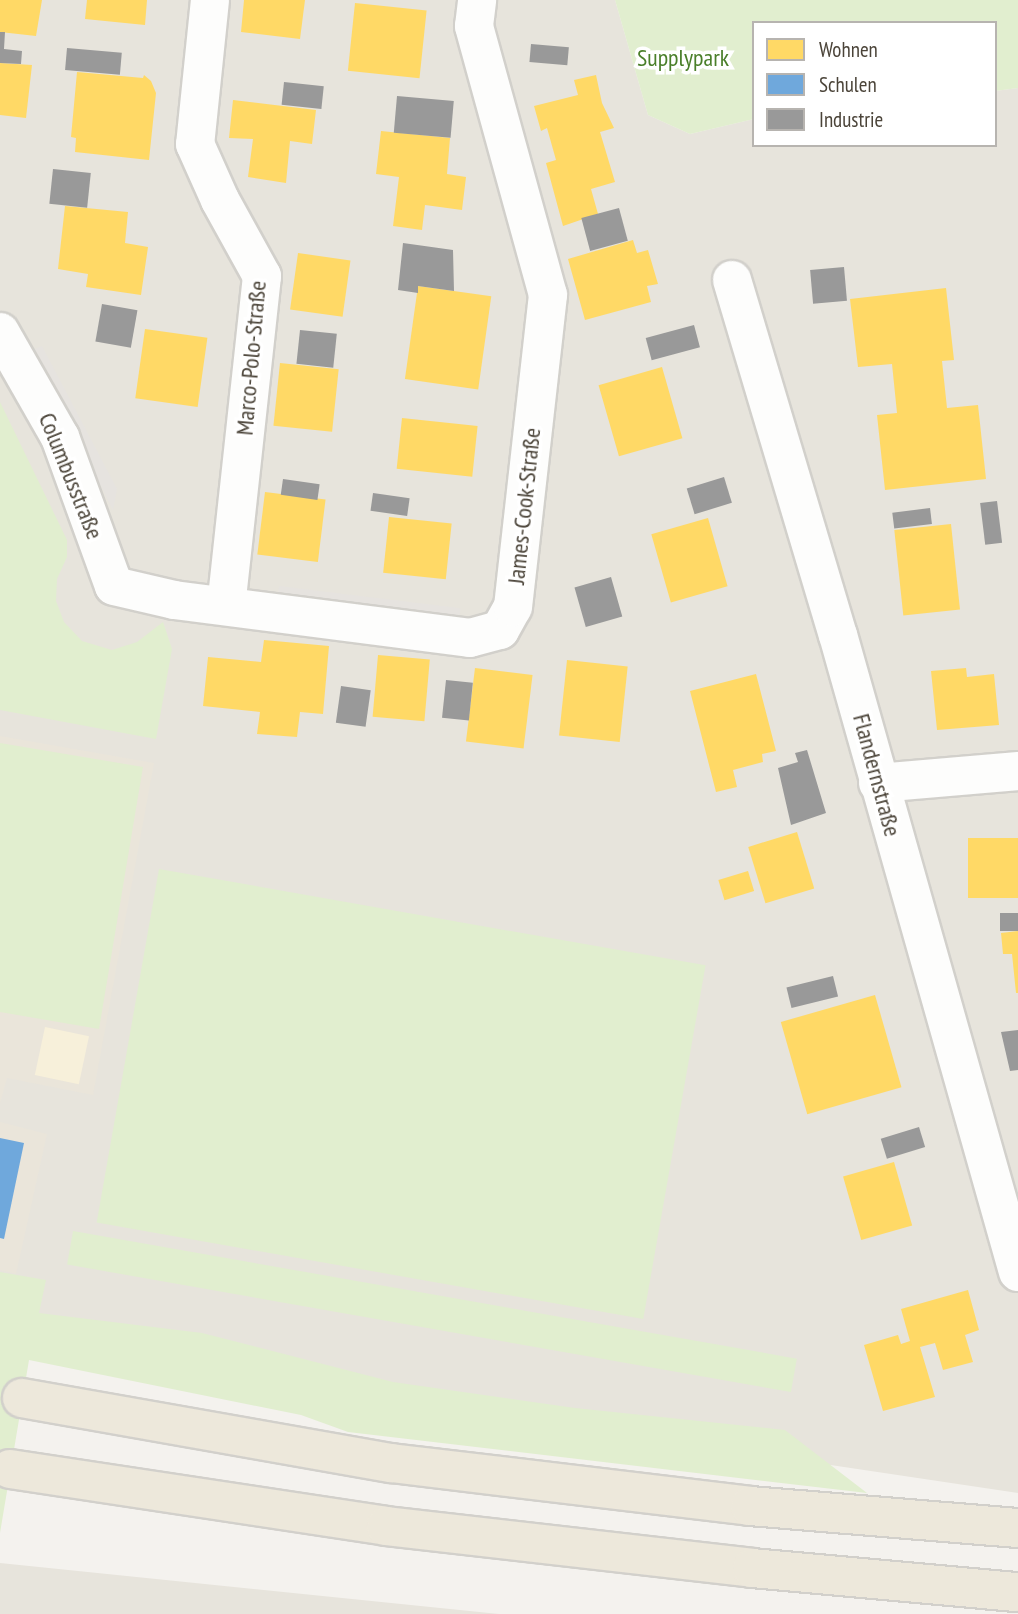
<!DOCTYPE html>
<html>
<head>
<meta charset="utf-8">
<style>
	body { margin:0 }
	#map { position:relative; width:1018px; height:1614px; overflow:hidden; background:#f4f2ee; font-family:"PT Sans Narrow",sans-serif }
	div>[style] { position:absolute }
	.residential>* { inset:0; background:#e7e4dc }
	.education>* { inset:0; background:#eae5da }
	.green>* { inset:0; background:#e1eecf; transform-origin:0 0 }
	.sand>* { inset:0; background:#f7f0da; transform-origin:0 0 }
	.parking>* { inset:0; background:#e6e3df; transform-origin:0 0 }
	.homes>* { inset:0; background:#ffd966; transform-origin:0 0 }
	.schools>* { inset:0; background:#6fa8dc }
	.industry>* { inset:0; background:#999; transform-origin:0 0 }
	.roads { filter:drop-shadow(2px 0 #d2d0cb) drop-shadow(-2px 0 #d2d0cb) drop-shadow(0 2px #d2d0cb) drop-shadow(0 -2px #d2d0cb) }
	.minor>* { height:38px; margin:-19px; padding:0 19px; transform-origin:19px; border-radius:19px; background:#fdfdfc }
	.highway>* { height:38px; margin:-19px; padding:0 19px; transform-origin:19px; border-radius:19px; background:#ede8db }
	span { translate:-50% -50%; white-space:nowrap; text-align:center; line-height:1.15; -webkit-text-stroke:7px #fff; paint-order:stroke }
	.park-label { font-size:24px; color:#4a7f2a }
	.street-label { font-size:24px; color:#4b4439 }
	.legend { position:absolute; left:752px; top:21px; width:245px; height:126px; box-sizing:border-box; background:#fff; border:2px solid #b7b4b0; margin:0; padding:9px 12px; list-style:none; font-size:21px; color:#4b4439 }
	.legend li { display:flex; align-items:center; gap:14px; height:35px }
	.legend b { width:35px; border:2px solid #b7b4b0 }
</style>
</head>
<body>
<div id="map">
	<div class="residential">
		<div style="clip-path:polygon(0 0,615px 0,648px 115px,690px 134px,754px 119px,754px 145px,995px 145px,995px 91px,1018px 88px,1018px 1493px,37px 1346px,0 1336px)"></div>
		<div style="clip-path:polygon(0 1563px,499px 1614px,0 1614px)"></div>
	</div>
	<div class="education">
		<div style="clip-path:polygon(0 736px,154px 763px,93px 1095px,7px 1078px,0 1103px)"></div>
		<div style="clip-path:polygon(0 1122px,47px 1134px,16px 1274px,0 1270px)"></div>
	</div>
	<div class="green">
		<div style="clip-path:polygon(615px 0,1018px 0,1018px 88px,995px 91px,995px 23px,754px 23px,754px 119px,690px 134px,648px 115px)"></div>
		<div style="clip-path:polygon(0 402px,67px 540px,67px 557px,57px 579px,56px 601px,64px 622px,82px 641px,112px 650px,137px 642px,163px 622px,172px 649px,156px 739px,0 710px)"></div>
		<div style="clip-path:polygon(0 743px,143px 767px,99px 1029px,0 1012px)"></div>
		<div style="left:159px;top:869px;width:555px;height:359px;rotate:10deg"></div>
		<div style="left:73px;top:1231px;width:735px;height:34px;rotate:10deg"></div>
		<div style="clip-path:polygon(0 1272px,46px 1280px,39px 1313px,202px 1333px,393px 1382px,575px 1408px,785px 1430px,867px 1493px,348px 1432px,301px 1415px,29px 1360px,0 1533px)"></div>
	</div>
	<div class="sand">
		<div style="left:45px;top:1027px;width:45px;height:49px;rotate:12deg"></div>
	</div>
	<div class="parking">
		<div style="clip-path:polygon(42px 346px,117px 489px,113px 510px,32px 350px)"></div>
		<div style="left:279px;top:586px;width:183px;height:16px;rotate:7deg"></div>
	</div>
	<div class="homes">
		<div style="clip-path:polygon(0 0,42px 0,36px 36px,0 32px)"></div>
		<div style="clip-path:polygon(87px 0,147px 0,145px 25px,85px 19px)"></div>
		<div style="clip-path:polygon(244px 0,305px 0,300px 39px,241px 32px)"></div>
		<div style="left:355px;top:3px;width:72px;height:68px;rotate:6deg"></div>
		<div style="clip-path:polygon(0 63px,32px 65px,26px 118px,0 115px)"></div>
		<div style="clip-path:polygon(77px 72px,143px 78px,144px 75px,151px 81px,156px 93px,149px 160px,75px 152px,76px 138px,71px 137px)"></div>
		<div style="clip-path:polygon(596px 75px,602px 103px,614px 128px,600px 132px,615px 182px,591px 189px,598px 214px,563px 226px,546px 163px,556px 160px,547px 128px,541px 131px,534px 106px,578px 95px,574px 80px)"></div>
		<div style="clip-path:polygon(233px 100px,316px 110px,312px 144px,290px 141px,286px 183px,248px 177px,253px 139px,229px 138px)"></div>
		<div style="clip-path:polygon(381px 131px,450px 138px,447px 174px,466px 177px,462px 210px,425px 205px,422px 230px,393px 226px,399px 177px,376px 174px)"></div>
		<div style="clip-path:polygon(65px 206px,128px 212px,125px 243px,148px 247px,141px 295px,86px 287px,88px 274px,58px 269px)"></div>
		<div style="clip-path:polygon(633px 240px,637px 253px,648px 250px,658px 284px,647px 286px,651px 302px,585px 320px,568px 259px)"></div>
		<div style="left:298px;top:253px;width:53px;height:57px;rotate:8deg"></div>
		<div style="left:418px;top:286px;width:74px;height:94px;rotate:8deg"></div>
		<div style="clip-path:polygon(946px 288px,954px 360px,942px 361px,947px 408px,978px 405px,986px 479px,885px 490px,877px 415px,897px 413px,892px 364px,858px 367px,850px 299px)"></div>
		<div style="left:145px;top:329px;width:63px;height:70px;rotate:8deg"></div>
		<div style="left:280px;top:363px;width:59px;height:63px;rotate:6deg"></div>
		<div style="left:662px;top:367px;width:74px;height:66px;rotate:74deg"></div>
		<div style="left:402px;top:418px;width:76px;height:51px;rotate:6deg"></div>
		<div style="left:265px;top:492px;width:61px;height:63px;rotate:7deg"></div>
		<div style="left:389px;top:517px;width:63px;height:56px;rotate:6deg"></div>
		<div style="left:708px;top:518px;width:71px;height:59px;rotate:74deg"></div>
		<div style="left:951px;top:524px;width:86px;height:57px;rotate:84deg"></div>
		<div style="clip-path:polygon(264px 640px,329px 646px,323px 714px,300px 712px,297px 737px,257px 734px,260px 712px,203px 706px,208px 657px,261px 662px)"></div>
		<div style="left:378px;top:655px;width:52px;height:62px;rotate:5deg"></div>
		<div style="left:567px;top:660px;width:61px;height:76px;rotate:6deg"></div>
		<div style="left:475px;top:668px;width:58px;height:74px;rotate:7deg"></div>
		<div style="clip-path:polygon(966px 668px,967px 677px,994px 674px,999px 725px,937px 730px,931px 671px)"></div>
		<div style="clip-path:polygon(756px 674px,776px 751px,762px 754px,763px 762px,733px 770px,737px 787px,716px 792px,690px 691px)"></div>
		<div style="left:797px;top:832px;width:59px;height:51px;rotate:73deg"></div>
		<div style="left:1018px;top:838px;width:60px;height:50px;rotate:90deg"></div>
		<div style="left:748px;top:871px;width:21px;height:31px;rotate:73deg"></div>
		<div style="clip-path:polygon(1018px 931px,1018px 993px,1016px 993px,1012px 954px,1003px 954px,1001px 933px)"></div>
		<div style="left:875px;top:995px;width:96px;height:98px;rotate:74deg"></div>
		<div style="left:894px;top:1162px;width:66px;height:53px;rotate:74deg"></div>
		<div style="clip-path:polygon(968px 1290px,979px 1330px,965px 1335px,973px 1362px,943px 1370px,935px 1343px,920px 1347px,935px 1397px,883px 1411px,864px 1345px,898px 1335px,901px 1344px,910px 1341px,901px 1309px)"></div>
	</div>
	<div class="schools">
		<div style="clip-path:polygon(0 1138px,24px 1143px,4px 1239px,0 1238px)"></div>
	</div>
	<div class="industry">
		<div style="clip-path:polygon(0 32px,5px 32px,4px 49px,22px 51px,21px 64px,0 63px)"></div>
		<div style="left:531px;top:44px;width:38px;height:18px;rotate:5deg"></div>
		<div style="left:67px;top:48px;width:55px;height:22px;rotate:5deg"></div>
		<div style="left:284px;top:82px;width:40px;height:23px;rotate:6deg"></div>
		<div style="left:397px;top:96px;width:57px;height:37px;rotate:5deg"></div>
		<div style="left:53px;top:169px;width:38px;height:35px;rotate:6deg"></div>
		<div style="left:619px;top:208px;width:34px;height:39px;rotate:75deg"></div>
		<div style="clip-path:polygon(403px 243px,453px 250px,454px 291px,418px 286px,418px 293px,398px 290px)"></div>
		<div style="left:844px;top:267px;width:34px;height:34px;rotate:85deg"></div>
		<div style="left:102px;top:304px;width:36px;height:38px;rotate:10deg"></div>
		<div style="left:694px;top:325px;width:23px;height:50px;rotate:75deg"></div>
		<div style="left:300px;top:330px;width:37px;height:34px;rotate:6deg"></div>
		<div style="left:724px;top:477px;width:27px;height:39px;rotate:73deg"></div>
		<div style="left:283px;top:479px;width:37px;height:16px;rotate:8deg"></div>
		<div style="left:373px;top:493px;width:37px;height:18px;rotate:8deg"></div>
		<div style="left:997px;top:501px;width:42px;height:17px;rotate:83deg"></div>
		<div style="left:930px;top:508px;width:16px;height:38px;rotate:83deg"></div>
		<div style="left:611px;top:577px;width:41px;height:38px;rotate:74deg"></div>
		<div style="left:446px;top:680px;width:27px;height:38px;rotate:6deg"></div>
		<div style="left:341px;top:686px;width:30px;height:37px;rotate:8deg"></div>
		<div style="clip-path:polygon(807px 750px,826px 813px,791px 825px,778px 768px,798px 762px,795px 753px)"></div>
		<div style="left:1018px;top:913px;width:18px;height:18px;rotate:90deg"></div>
		<div style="left:833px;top:976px;width:21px;height:48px;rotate:76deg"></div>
		<div style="clip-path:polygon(1018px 1030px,1018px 1070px,1010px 1071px,1001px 1032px)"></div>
		<div style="left:919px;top:1127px;width:21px;height:40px;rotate:73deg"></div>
	</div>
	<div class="roads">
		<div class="minor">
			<div style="left:210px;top:0;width:145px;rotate:95.9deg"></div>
			<div style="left:195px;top:144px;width:61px;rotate:65.9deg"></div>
			<div style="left:220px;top:200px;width:87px;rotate:61.1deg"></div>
			<div style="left:262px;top:276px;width:331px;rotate:96.2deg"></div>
			<div style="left:732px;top:280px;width:370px;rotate:73.4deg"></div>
			<div style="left:838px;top:635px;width:662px;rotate:74.22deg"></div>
			<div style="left:0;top:332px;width:121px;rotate:60.3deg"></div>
			<div style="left:60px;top:437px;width:158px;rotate:70.1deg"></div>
			<div style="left:114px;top:586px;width:62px;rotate:13.1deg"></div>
			<div style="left:174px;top:600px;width:298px;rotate:7.3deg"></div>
			<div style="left:470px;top:638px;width:31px;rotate:-15deg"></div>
			<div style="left:500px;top:630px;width:26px;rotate:-61deg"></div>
			<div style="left:513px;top:607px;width:314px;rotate:-83.6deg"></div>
			<div style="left:548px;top:295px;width:279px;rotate:-105.4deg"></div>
			<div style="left:474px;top:26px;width:26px;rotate:-83deg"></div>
			<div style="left:878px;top:783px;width:141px;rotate:-4.9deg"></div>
		</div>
		<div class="highway">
			<div style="left:22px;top:1398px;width:375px;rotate:10deg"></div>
			<div style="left:391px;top:1463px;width:362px;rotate:6.8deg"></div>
			<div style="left:750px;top:1506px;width:269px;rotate:4.7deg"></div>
			<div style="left:10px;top:1469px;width:380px;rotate:8.6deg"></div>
			<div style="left:386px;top:1526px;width:368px;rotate:6.5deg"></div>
			<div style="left:752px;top:1568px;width:267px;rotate:5.2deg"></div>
		</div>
	</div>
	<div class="park-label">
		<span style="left:683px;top:58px">Supplypark</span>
	</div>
	<div class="street-label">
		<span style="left:251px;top:358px;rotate:-85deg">Marco-Polo-Straße</span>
		<span style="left:71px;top:476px;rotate:68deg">Columbusstraße</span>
		<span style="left:524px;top:506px;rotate:-84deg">James-Cook-Straße</span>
		<span style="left:877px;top:775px;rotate:75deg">Flandernstraße</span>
	</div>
	<ul class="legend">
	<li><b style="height:19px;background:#ffd966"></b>Wohnen</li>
	<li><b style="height:19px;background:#6fa8dc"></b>Schulen</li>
	<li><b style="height:19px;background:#999"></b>Industrie</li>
	</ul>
</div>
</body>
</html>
